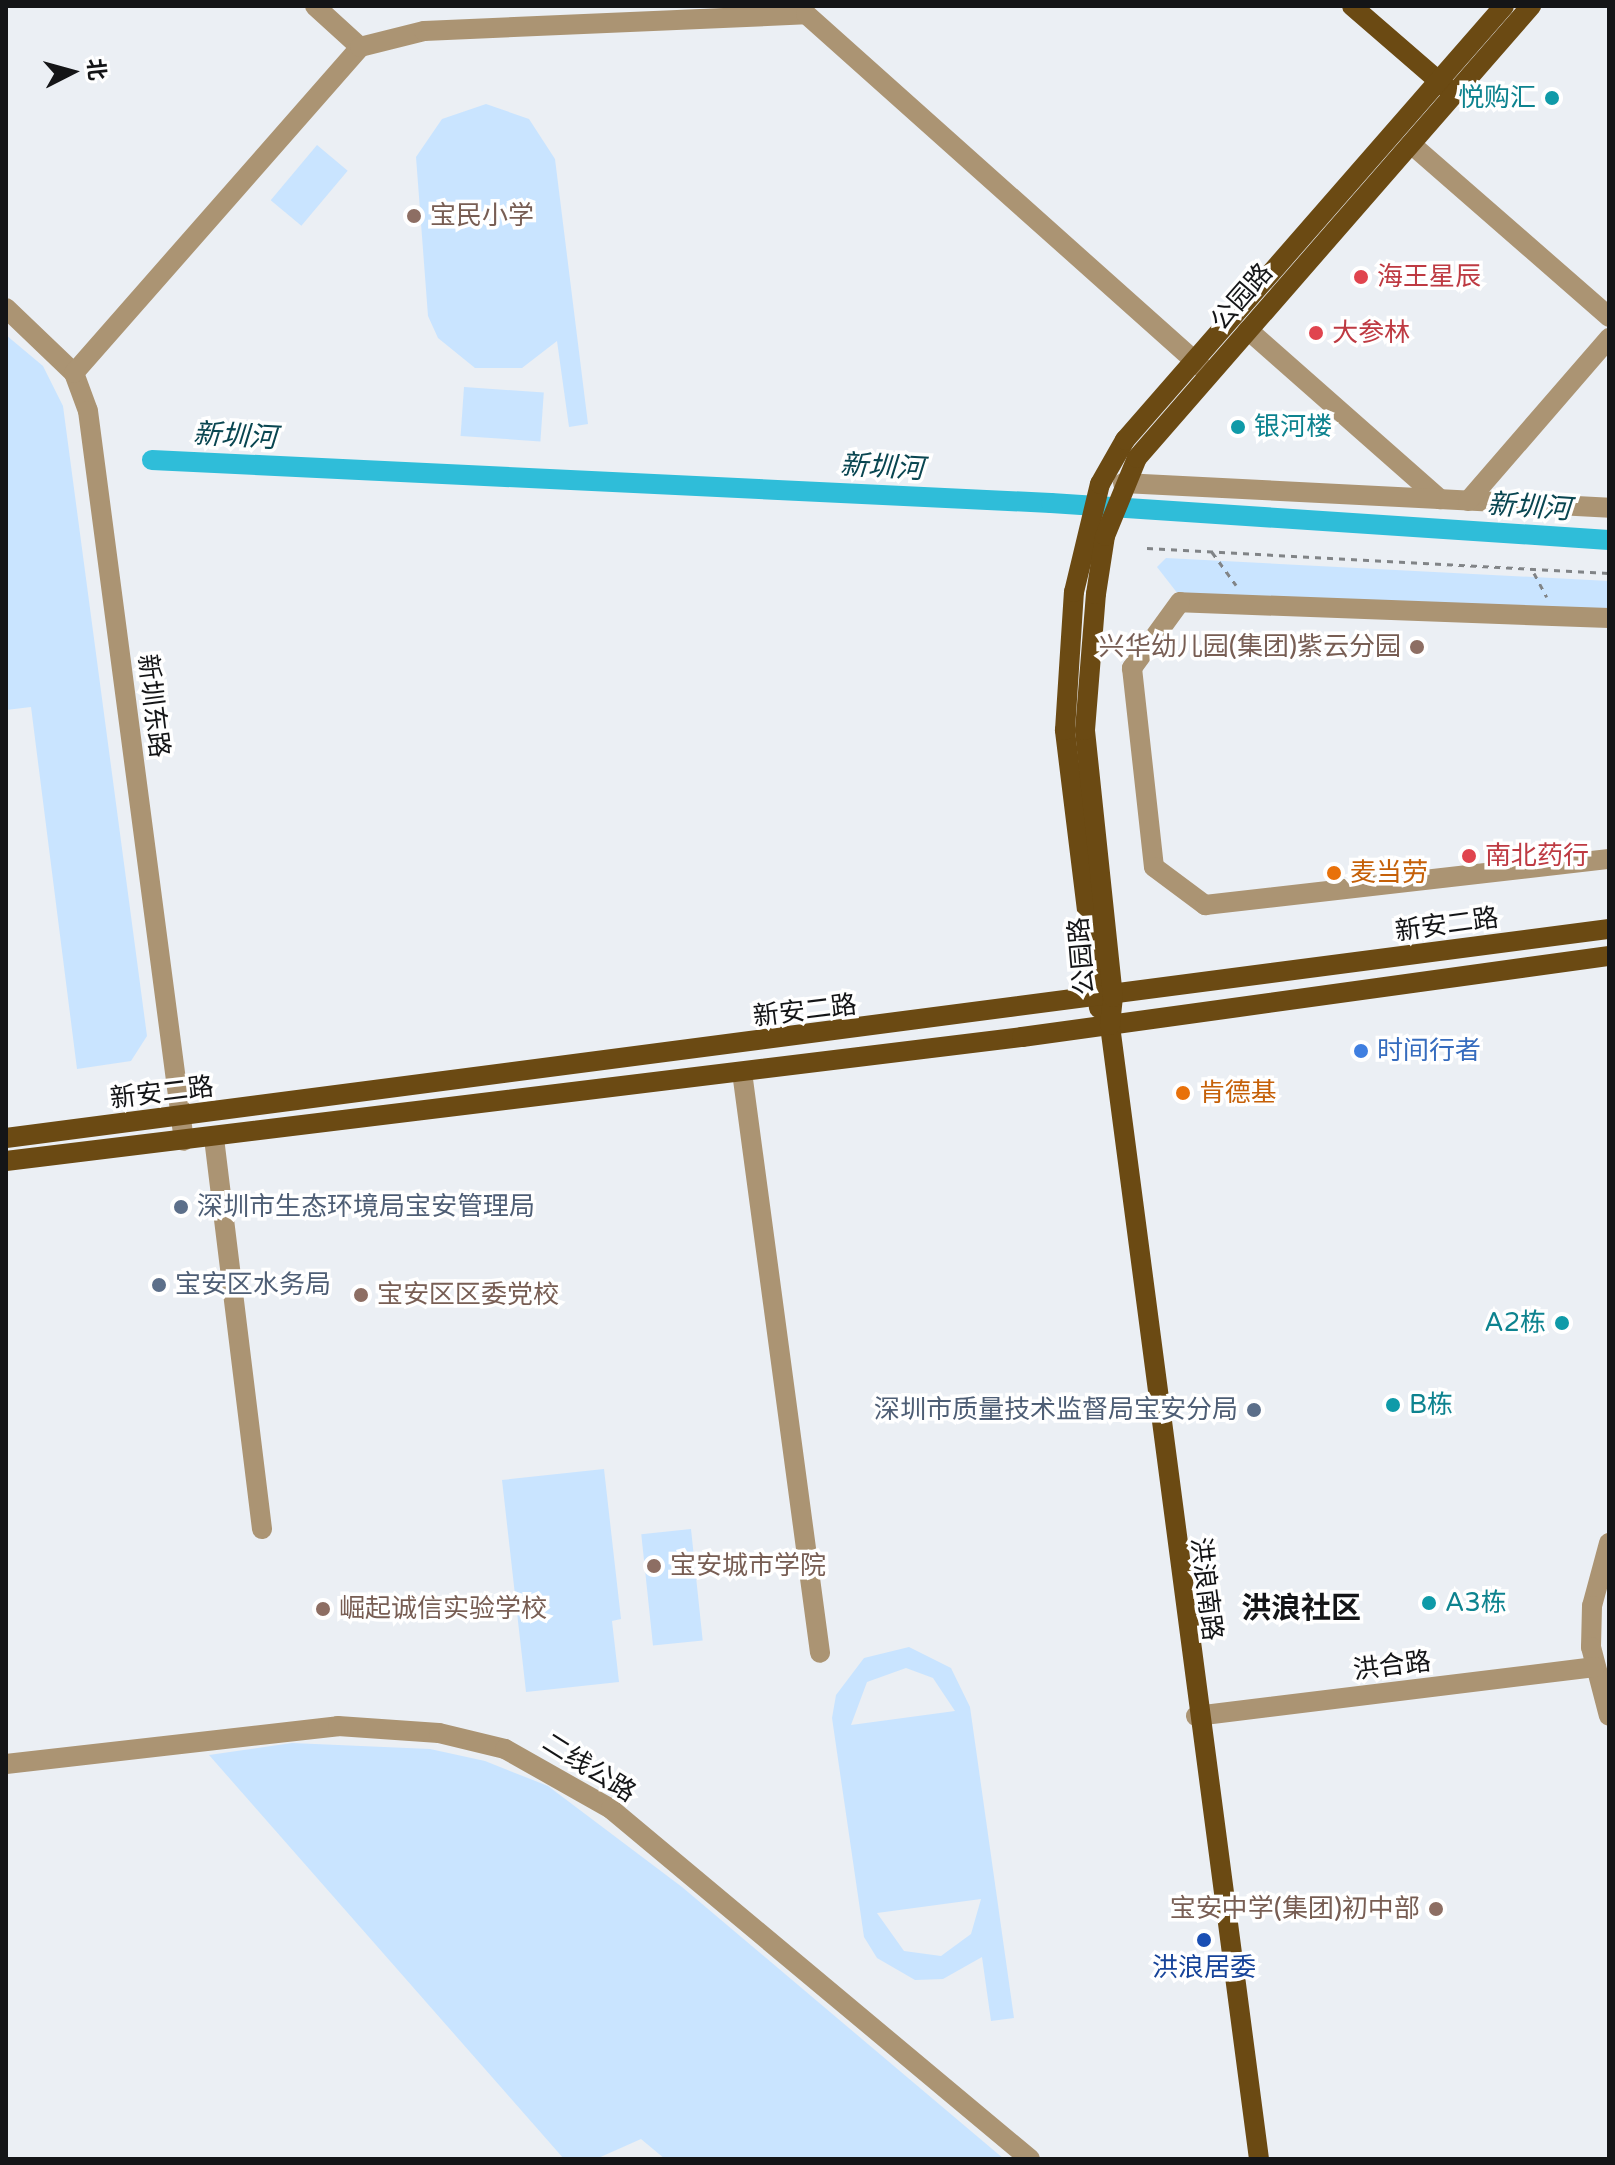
<!DOCTYPE html>
<html>
<head>
<meta charset="utf-8">
<style>
	body { margin:0 }
	#map { position:relative; width:1615px; height:2165px; overflow:hidden; background:#ebeff4; font-family:"Varela Round","Noto Sans SC",sans-serif }
	div>[style] { position:absolute }
	.green>* { inset:0; background:#c9e4ff; transform-origin:0 0 }
	.canal>* { height:20px; margin:-10px; padding:0 10px; transform-origin:10px; border-radius:10px; background:#2fbdd9 }
	.path>* { height:3px; margin-top:-1.5px; transform-origin:0; background:repeating-linear-gradient(90deg,#818487 0 6px,transparent 0 12px) }
	.minor>* { height:20px; margin:-10px; padding:0 10px; transform-origin:10px; border-radius:10px; background:#ab9473 }
	.major>* { height:20px; margin:-10px; padding:0 10px; transform-origin:10px; border-radius:10px; background:#6b4a13 }
	.dots>* { width:22px; height:22px; translate:-50% -50%; box-sizing:border-box; border:4px solid #fff; border-radius:50% }
	span { translate:-50% -50%; white-space:nowrap; text-align:center; line-height:1.15; -webkit-text-stroke:7px #fff; paint-order:stroke }
	.culture-label { font-size:26px; color:#0d838f }
	.right { translate:-100% -50%; text-align:right }
	.left { translate:0 -50%; text-align:left }
	.education-label { font-size:26px; color:#785e54 }
	.health-label { font-size:26px; color:#be3a42 }
	.street-label { font-size:26px; color:#141517 }
	.food-label { font-size:26px; color:#c56008 }
	.shop-label { font-size:26px; color:#366cbe }
	.service-label { font-size:26px; color:#4e5e75 }
	.transit-label { font-size:26px; color:#164399 }
	.water-label { font-size:28px; color:#094651; font-style:italic }
	.quarter-label { font-size:30px; color:#141517; font-weight:700 }
	.frame { position:absolute; inset:0; border:8px solid #141517; pointer-events:none }
	.north { position:absolute; left:32px; top:32px; width:80px; height:80px; -webkit-text-stroke:6px #fff; paint-order:stroke; rotate:84deg; font-size:22px; font-weight:700; line-height:32px; text-align:center; color:#141517 }
	.north::after { content:''; display:block; margin:auto; width:28px; height:36px; background:#141517; clip-path:polygon(50% 0,100% 100%,50% 72%,0 100%) }
</style>
</head>
<body>
<div id="map">
	<div class="green">
		<div style="clip-path:polygon(486px 104px,529px 119px,555px 159px,588px 424px,569px 427px,557px 341px,522px 368px,475px 368px,438px 338px,428px 316px,416px 157px,442px 119px)"></div>
		<div style="left:317px;top:145px;width:40px;height:72px;rotate:40deg"></div>
		<div style="clip-path:polygon(6px 335px,43px 366px,63px 406px,147px 1036px,131px 1061px,77px 1069px,31px 707px,6px 710px)"></div>
		<div style="left:464px;top:387px;width:80px;height:49px;rotate:4deg"></div>
		<div style="clip-path:polygon(1166px 558px,1609px 581px,1609px 609px,1178px 594px,1157px 567px)"></div>
		<div style="clip-path:polygon(604px 1469px,621px 1619px,612px 1621px,619px 1682px,526px 1692px,502px 1480px)"></div>
		<div style="left:691px;top:1529px;width:112px;height:50px;rotate:84deg"></div>
		<div style="clip-path:polygon(evenodd,909px 1647px,951px 1668px,970px 1707px,1014px 2018px,991px 2021px,982px 1957px,943px 1979px,915px 1980px,877px 1958px,864px 1937px,832px 1718px,836px 1695px,864px 1658px,909px 1647px,906px 1668px,933px 1678px,955px 1711px,851px 1725px,867px 1682px,906px 1668px,909px 1647px,981px 1899px,971px 1934px,941px 1956px,904px 1951px,877px 1913px,981px 1899px)"></div>
		<div style="clip-path:polygon(292px 1743px,430px 1749px,485px 1761px,548px 1786px,682px 1887px,1004px 2159px,665px 2159px,641px 2139px,596px 2159px,564px 2159px,209px 1755px)"></div>
	</div>
	<div class="canal">
		<div style="left:152px;top:460px;width:900px;rotate:2.74deg"></div>
		<div style="left:1051px;top:503px;width:559px;rotate:3.79deg"></div>
	</div>
	<div class="path">
		<div style="left:1147px;top:548px;width:463px;rotate:3.1deg"></div>
		<div style="left:1212px;top:552px;width:41px;rotate:54deg"></div>
		<div style="left:1534px;top:573px;width:27px;rotate:62deg"></div>
	</div>
	<div class="minor">
		<div style="left:315px;top:6px;width:61px;rotate:42.3deg"></div>
		<div style="left:1411px;top:144px;width:263px;rotate:41.1deg"></div>
		<div style="left:6px;top:308px;width:94px;rotate:43.7deg"></div>
		<div style="left:74px;top:373px;width:40px;rotate:69.8deg"></div>
		<div style="left:88px;top:411px;width:736px;rotate:82.51deg"></div>
		<div style="left:1248px;top:330px;width:256px;rotate:41.4deg"></div>
		<div style="left:74px;top:373px;width:434px;rotate:-48.7deg"></div>
		<div style="left:360px;top:47px;width:66px;rotate:-14deg"></div>
		<div style="left:424px;top:31px;width:382px;rotate:-2.5deg"></div>
		<div style="left:806px;top:14px;width:538px;rotate:41.76deg"></div>
		<div style="left:1123px;top:483px;width:487px;rotate:2.9deg"></div>
		<div style="left:1468px;top:501px;width:216px;rotate:-49.1deg"></div>
		<div style="left:1609px;top:618px;width:429px;rotate:-177.9deg"></div>
		<div style="left:1180px;top:602px;width:82px;rotate:126deg"></div>
		<div style="left:1132px;top:668px;width:200px;rotate:83.7deg"></div>
		<div style="left:1154px;top:867px;width:64px;rotate:36.7deg"></div>
		<div style="left:1205px;top:905px;width:407px;rotate:-6.5deg"></div>
		<div style="left:742px;top:1072px;width:586px;rotate:82.35deg"></div>
		<div style="left:214px;top:1138px;width:394px;rotate:83deg"></div>
		<div style="left:1609px;top:1543px;width:65px;rotate:105.1deg"></div>
		<div style="left:1592px;top:1606px;width:41px;rotate:91.4deg"></div>
		<div style="left:1591px;top:1647px;width:71px;rotate:75.4deg"></div>
		<div style="left:1196px;top:1716px;width:402px;rotate:-7deg"></div>
		<div style="left:6px;top:1764px;width:334px;rotate:-6.5deg"></div>
		<div style="left:338px;top:1726px;width:101px;rotate:4deg"></div>
		<div style="left:439px;top:1733px;width:68px;rotate:13.6deg"></div>
		<div style="left:505px;top:1749px;width:122px;rotate:29.5deg"></div>
		<div style="left:611px;top:1809px;width:546px;rotate:39.87deg"></div>
	</div>
	<div class="major">
		<div style="left:1352px;top:6px;width:128px;rotate:40.9deg"></div>
		<div style="left:1099px;top:1008px;width:280px;rotate:-97deg"></div>
		<div style="left:1065px;top:730px;width:138px;rotate:-86.3deg"></div>
		<div style="left:1074px;top:592px;width:111px;rotate:-76.5deg"></div>
		<div style="left:1100px;top:484px;width:51px;rotate:-60.4deg"></div>
		<div style="left:1125px;top:440px;width:576px;rotate:-48.87deg"></div>
		<div style="left:6px;top:1138px;width:1617px;rotate:-7.43deg"></div>
		<div style="left:6px;top:1161px;width:1024px;rotate:-6.96deg"></div>
		<div style="left:1022px;top:1037px;width:593px;rotate:-7.86deg"></div>
		<div style="left:1259px;top:2159px;width:1144px;rotate:-97.49deg"></div>
		<div style="left:1110px;top:1025px;width:28px;rotate:-84deg"></div>
		<div style="left:1113px;top:997px;width:268px;rotate:-96deg"></div>
		<div style="left:1085px;top:730px;width:136px;rotate:-85.4deg"></div>
		<div style="left:1096px;top:594px;width:59px;rotate:-81.2deg"></div>
		<div style="left:1105px;top:536px;width:84px;rotate:-67.7deg"></div>
		<div style="left:1137px;top:458px;width:600px;rotate:-48.92deg"></div>
	</div>
	<div class="dots">
		<div style="left:1552px;top:98px;background:#0f9aa8"></div>
		<div style="left:414px;top:216px;background:#8d6e63"></div>
		<div style="left:1361px;top:277px;background:#e0444e"></div>
		<div style="left:1316px;top:333px;background:#e0444e"></div>
		<div style="left:1238px;top:427px;background:#0f9aa8"></div>
		<div style="left:1417px;top:647px;background:#8d6e63"></div>
		<div style="left:1469px;top:856px;background:#e0444e"></div>
		<div style="left:1334px;top:873px;background:#e8710a"></div>
		<div style="left:1361px;top:1051px;background:#3f7fe0"></div>
		<div style="left:1183px;top:1093px;background:#e8710a"></div>
		<div style="left:181px;top:1207px;background:#5c6f8a"></div>
		<div style="left:159px;top:1285px;background:#5c6f8a"></div>
		<div style="left:361px;top:1295px;background:#8d6e63"></div>
		<div style="left:1562px;top:1323px;background:#0f9aa8"></div>
		<div style="left:1393px;top:1405px;background:#0f9aa8"></div>
		<div style="left:1254px;top:1410px;background:#5c6f8a"></div>
		<div style="left:654px;top:1566px;background:#8d6e63"></div>
		<div style="left:1429px;top:1603px;background:#0f9aa8"></div>
		<div style="left:323px;top:1609px;background:#8d6e63"></div>
		<div style="left:1436px;top:1909px;background:#8d6e63"></div>
		<div style="left:1204px;top:1940px;background:#1a4fb4"></div>
	</div>
	<div class="culture-label">
		<span class="right" style="left:1536px;top:98px">悦购汇</span>
		<span class="left" style="left:1254px;top:427px">银河楼</span>
		<span class="right" style="left:1546px;top:1323px">A2栋</span>
		<span class="left" style="left:1409px;top:1405px">B栋</span>
		<span class="left" style="left:1445px;top:1603px">A3栋</span>
	</div>
	<div class="education-label">
		<span class="left" style="left:430px;top:216px">宝民小学</span>
		<span class="right" style="left:1401px;top:647px">兴华幼儿园(集团)紫云分园</span>
		<span class="left" style="left:377px;top:1295px">宝安区区委党校</span>
		<span class="left" style="left:670px;top:1566px">宝安城市学院</span>
		<span class="left" style="left:339px;top:1609px">崛起诚信实验学校</span>
		<span class="right" style="left:1420px;top:1909px">宝安中学(集团)初中部</span>
	</div>
	<div class="health-label">
		<span class="left" style="left:1377px;top:277px">海王星辰</span>
		<span class="left" style="left:1332px;top:333px">大参林</span>
		<span class="left" style="left:1485px;top:856px">南北药行</span>
	</div>
	<div class="street-label">
		<span style="left:1242px;top:297px;rotate:-49deg">公园路</span>
		<span style="left:153px;top:706px;rotate:83deg">新圳东路</span>
		<span style="left:1447px;top:925px;rotate:-8deg">新安二路</span>
		<span style="left:1082px;top:956px;rotate:-95deg">公园路</span>
		<span style="left:805px;top:1011px;rotate:-7deg">新安二路</span>
		<span style="left:162px;top:1093px;rotate:-7deg">新安二路</span>
		<span style="left:1206px;top:1589px;rotate:83deg">洪浪南路</span>
		<span style="left:1392px;top:1666px;rotate:-7deg">洪合路</span>
		<span style="left:589px;top:1768px;rotate:32deg">二线公路</span>
	</div>
	<div class="food-label">
		<span class="left" style="left:1350px;top:873px">麦当劳</span>
		<span class="left" style="left:1199px;top:1093px">肯德基</span>
	</div>
	<div class="shop-label">
		<span class="left" style="left:1377px;top:1051px">时间行者</span>
	</div>
	<div class="service-label">
		<span class="left" style="left:197px;top:1207px">深圳市生态环境局宝安管理局</span>
		<span class="left" style="left:175px;top:1285px">宝安区水务局</span>
		<span class="right" style="left:1238px;top:1410px">深圳市质量技术监督局宝安分局</span>
	</div>
	<div class="transit-label">
		<span style="left:1204px;top:1968px">洪浪居委</span>
	</div>
	<div class="water-label">
		<span style="left:235px;top:436px;rotate:3deg">新圳河</span>
		<span style="left:882px;top:467px;rotate:3deg">新圳河</span>
		<span style="left:1529px;top:507px;rotate:4deg">新圳河</span>
	</div>
	<div class="quarter-label">
		<span style="left:1301px;top:1609px">洪浪社区</span>
	</div>
	<div class="frame"></div>
	<div class="north">北</div>
</div>
</body>
</html>
